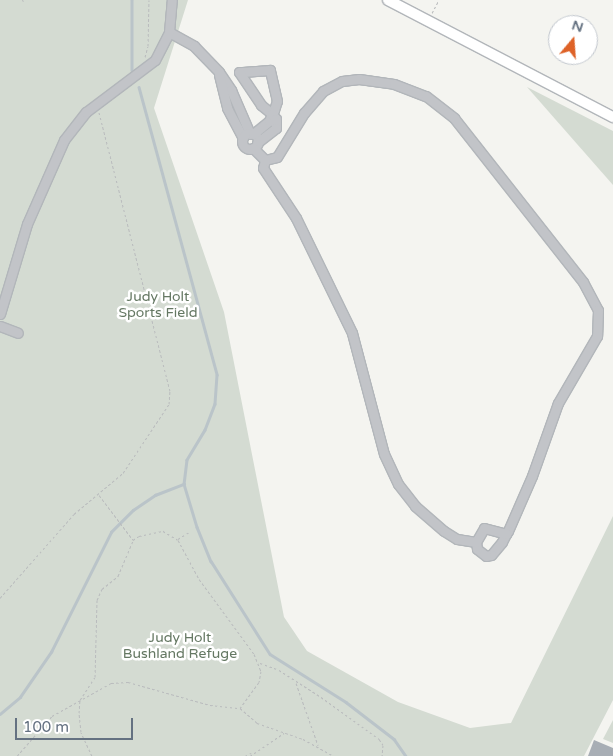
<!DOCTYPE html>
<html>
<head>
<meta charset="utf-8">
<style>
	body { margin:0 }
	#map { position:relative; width:613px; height:756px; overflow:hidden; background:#f4f4f0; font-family:"Varela Round",sans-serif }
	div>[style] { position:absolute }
	.green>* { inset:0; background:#d4dbd2 }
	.stream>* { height:2.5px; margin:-1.25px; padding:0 1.25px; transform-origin:1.25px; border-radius:1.25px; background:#bac4c9 }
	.building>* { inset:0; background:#a8aeb5 }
	.path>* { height:1px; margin-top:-0.5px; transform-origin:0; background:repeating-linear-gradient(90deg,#b9bbbd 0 2.5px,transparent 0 5px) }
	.roads { filter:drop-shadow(1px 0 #b2b6ba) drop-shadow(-1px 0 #b2b6ba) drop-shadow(0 1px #b2b6ba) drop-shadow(0 -1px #b2b6ba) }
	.minor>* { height:9px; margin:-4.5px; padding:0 4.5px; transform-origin:4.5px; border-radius:4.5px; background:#c2c4c8 }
	.minor>.ring { margin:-4.5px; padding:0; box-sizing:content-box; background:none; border:9px solid #c2c4c8; border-radius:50% }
	.major>* { height:10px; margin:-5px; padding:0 5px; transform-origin:5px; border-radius:5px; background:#fff }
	span { translate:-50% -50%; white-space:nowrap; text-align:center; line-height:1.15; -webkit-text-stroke:5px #fff; paint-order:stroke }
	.park-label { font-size:14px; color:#657863 }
	.north { position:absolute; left:548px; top:15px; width:50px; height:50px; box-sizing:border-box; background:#fff; border:1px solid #c1c6cd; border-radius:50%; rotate:18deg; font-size:14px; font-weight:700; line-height:20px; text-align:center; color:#647181 }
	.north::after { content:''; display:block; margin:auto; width:18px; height:22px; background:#de6227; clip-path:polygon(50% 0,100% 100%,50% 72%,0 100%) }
	.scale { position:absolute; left:15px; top:718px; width:118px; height:22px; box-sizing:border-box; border:2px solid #647181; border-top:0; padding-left:6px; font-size:15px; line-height:18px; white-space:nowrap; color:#647181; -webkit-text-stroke:4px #fff; paint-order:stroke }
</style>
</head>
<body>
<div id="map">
	<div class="green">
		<div style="clip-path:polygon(0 0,188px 0,154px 108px,224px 312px,284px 617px,307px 651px,398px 702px,470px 728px,511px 723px,613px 516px,613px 700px,584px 756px,0 756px)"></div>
		<div style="clip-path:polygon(527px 87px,613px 131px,613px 185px)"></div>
		<div style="clip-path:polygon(613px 720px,613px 743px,603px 739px)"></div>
	</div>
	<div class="stream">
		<div style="left:132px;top:0;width:70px;rotate:90deg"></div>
		<div style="left:139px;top:87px;width:298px;rotate:74.8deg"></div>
		<div style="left:217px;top:375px;width:29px;rotate:94deg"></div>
		<div style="left:215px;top:404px;width:28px;rotate:111deg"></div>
		<div style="left:205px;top:430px;width:35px;rotate:121deg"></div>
		<div style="left:187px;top:460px;width:24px;rotate:97deg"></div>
		<div style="left:184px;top:484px;width:45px;rotate:73.2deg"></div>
		<div style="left:197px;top:527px;width:37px;rotate:68deg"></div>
		<div style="left:211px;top:561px;width:110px;rotate:57.6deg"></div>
		<div style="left:270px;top:654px;width:90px;rotate:32.3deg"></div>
		<div style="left:346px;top:702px;width:61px;rotate:37.6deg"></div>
		<div style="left:394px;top:739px;width:21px;rotate:55deg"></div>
		<div style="left:0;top:714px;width:26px;rotate:-40deg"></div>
		<div style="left:20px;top:697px;width:55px;rotate:-55.4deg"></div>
		<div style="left:51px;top:652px;width:134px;rotate:-63.4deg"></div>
		<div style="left:111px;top:532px;width:31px;rotate:-45deg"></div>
		<div style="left:133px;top:510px;width:27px;rotate:-34deg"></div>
		<div style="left:155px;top:495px;width:31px;rotate:-21deg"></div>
	</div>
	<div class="building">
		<div style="clip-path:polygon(594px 740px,613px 748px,613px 756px,588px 756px)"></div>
	</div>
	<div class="path">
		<div style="left:22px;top:0;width:2px;rotate:27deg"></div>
		<div style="left:432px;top:13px;width:15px;rotate:-62deg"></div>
		<div style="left:145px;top:57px;width:11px;rotate:-75deg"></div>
		<div style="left:148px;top:46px;width:46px;rotate:-88.8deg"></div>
		<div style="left:99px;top:495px;width:56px;rotate:52.9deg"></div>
		<div style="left:178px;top:539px;width:13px;rotate:-32deg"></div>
		<div style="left:0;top:598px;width:112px;rotate:-48.6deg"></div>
		<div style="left:74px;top:514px;width:64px;rotate:-39.9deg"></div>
		<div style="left:123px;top:473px;width:83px;rotate:-56.3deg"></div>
		<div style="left:169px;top:404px;width:13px;rotate:-86deg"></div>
		<div style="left:170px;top:391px;width:288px;rotate:-104.3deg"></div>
		<div style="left:260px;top:663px;width:20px;rotate:20deg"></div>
		<div style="left:279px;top:670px;width:50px;rotate:32.7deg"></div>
		<div style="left:321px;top:697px;width:72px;rotate:35.9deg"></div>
		<div style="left:379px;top:739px;width:7px;rotate:56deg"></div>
		<div style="left:383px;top:745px;width:11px;rotate:95deg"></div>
		<div style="left:296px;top:683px;width:66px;rotate:70.5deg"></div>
		<div style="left:17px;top:756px;width:53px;rotate:-48.8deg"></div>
		<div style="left:52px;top:716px;width:68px;rotate:-29.2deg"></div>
		<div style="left:111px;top:683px;width:17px;rotate:-3deg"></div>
		<div style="left:128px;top:682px;width:85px;rotate:15.7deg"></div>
		<div style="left:210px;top:705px;width:30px;rotate:6deg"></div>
		<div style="left:240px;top:708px;width:23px;rotate:41deg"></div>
		<div style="left:257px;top:723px;width:49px;rotate:19.2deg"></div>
		<div style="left:303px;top:739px;width:35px;rotate:29deg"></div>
		<div style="left:92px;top:756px;width:26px;rotate:-115deg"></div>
		<div style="left:81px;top:732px;width:19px;rotate:-96deg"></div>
		<div style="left:79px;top:713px;width:13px;rotate:-86deg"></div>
		<div style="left:80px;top:700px;width:27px;rotate:-57deg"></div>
		<div style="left:95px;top:677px;width:77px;rotate:-88.5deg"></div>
		<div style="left:97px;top:600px;width:12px;rotate:-66deg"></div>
		<div style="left:102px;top:589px;width:21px;rotate:-39deg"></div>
		<div style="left:118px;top:576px;width:39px;rotate:-67deg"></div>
		<div style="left:133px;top:540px;width:7px;rotate:-34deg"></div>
		<div style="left:139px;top:536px;width:25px;rotate:-12deg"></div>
		<div style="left:163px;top:531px;width:17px;rotate:31deg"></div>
		<div style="left:178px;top:540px;width:44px;rotate:61.7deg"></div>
		<div style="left:199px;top:579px;width:93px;rotate:53.7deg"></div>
		<div style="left:254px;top:654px;width:18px;rotate:68deg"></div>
		<div style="left:261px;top:671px;width:11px;rotate:100deg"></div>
		<div style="left:259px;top:682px;width:32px;rotate:126deg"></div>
		<div style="left:245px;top:756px;width:7px;rotate:-27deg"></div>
		<div style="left:250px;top:756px;width:41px;rotate:-34.1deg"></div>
	</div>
	<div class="roads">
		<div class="minor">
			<div style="left:169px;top:32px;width:29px;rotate:29deg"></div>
			<div style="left:194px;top:46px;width:36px;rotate:46deg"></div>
			<div style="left:219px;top:72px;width:22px;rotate:56deg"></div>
			<div style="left:231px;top:90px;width:48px;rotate:66.6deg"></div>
			<div style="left:219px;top:75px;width:34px;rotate:76deg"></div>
			<div style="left:227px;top:108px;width:34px;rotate:62deg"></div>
			<div class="ring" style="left:242px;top:133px;width:7px;height:7px"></div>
			<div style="left:253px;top:134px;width:21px;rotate:-39deg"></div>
			<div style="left:269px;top:121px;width:8px;rotate:-67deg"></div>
			<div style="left:272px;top:114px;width:4px;rotate:-63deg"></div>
			<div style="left:274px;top:110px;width:9px;rotate:-72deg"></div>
			<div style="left:277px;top:101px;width:32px;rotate:-103deg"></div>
			<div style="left:270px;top:70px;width:31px;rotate:176deg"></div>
			<div style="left:239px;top:72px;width:40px;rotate:56deg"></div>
			<div style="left:261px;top:105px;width:14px;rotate:39deg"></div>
			<div style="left:272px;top:114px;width:6px;rotate:51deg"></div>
			<div style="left:276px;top:119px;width:9px;rotate:90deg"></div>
			<div style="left:276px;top:128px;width:24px;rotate:142deg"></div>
			<div style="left:253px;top:148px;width:17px;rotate:45deg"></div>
			<div style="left:265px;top:160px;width:12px;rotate:-14deg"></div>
			<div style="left:277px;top:157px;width:52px;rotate:-58.5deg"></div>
			<div style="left:304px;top:113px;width:29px;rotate:-49deg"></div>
			<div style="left:323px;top:91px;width:21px;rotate:-28deg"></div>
			<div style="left:342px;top:81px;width:17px;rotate:-7deg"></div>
			<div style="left:359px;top:79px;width:35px;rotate:8deg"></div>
			<div style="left:394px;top:84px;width:34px;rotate:21deg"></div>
			<div style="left:426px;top:96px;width:36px;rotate:38deg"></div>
			<div style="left:454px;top:118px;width:209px;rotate:51.8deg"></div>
			<div style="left:583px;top:282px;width:32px;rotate:62deg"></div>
			<div style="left:598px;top:310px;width:26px;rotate:92deg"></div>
			<div style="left:597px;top:336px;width:78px;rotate:120.2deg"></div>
			<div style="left:558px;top:403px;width:77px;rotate:109.6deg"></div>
			<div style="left:532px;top:476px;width:60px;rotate:113.6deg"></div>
			<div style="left:508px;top:531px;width:4px;rotate:124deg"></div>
			<div style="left:506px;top:534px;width:9px;rotate:117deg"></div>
			<div style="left:502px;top:542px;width:17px;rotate:130deg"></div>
			<div style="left:491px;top:555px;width:5px;rotate:169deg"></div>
			<div style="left:486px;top:556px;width:11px;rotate:-142deg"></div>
			<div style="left:477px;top:549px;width:7px;rotate:-98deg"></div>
			<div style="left:476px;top:542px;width:16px;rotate:-60deg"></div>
			<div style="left:484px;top:528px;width:23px;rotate:15deg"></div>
			<div style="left:265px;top:160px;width:8px;rotate:104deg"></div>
			<div style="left:263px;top:168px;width:60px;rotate:56.6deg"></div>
			<div style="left:296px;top:218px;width:128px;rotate:64deg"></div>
			<div style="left:352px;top:333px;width:125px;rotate:75.2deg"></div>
			<div style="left:384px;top:454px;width:33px;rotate:65deg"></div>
			<div style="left:398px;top:484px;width:28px;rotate:52deg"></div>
			<div style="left:415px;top:506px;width:38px;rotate:41deg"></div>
			<div style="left:444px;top:531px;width:15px;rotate:32deg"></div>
			<div style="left:457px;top:539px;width:19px;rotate:9deg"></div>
			<div style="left:0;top:314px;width:94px;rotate:-73.3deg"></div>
			<div style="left:27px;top:224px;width:92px;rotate:-66.2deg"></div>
			<div style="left:64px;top:140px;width:36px;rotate:-52deg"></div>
			<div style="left:86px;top:112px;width:86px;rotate:-37deg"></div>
			<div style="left:155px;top:60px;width:31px;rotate:-63deg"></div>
			<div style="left:169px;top:32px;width:32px;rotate:-85deg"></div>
			<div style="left:0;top:326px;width:19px;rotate:21deg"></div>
		</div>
		<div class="major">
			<div style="left:388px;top:0;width:254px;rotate:27.5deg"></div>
		</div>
	</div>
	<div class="park-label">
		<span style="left:158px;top:305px">Judy Holt<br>Sports Field</span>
		<span style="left:180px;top:646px">Judy Holt<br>Bushland Refuge</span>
	</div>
	<div class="north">N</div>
	<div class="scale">100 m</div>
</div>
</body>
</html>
